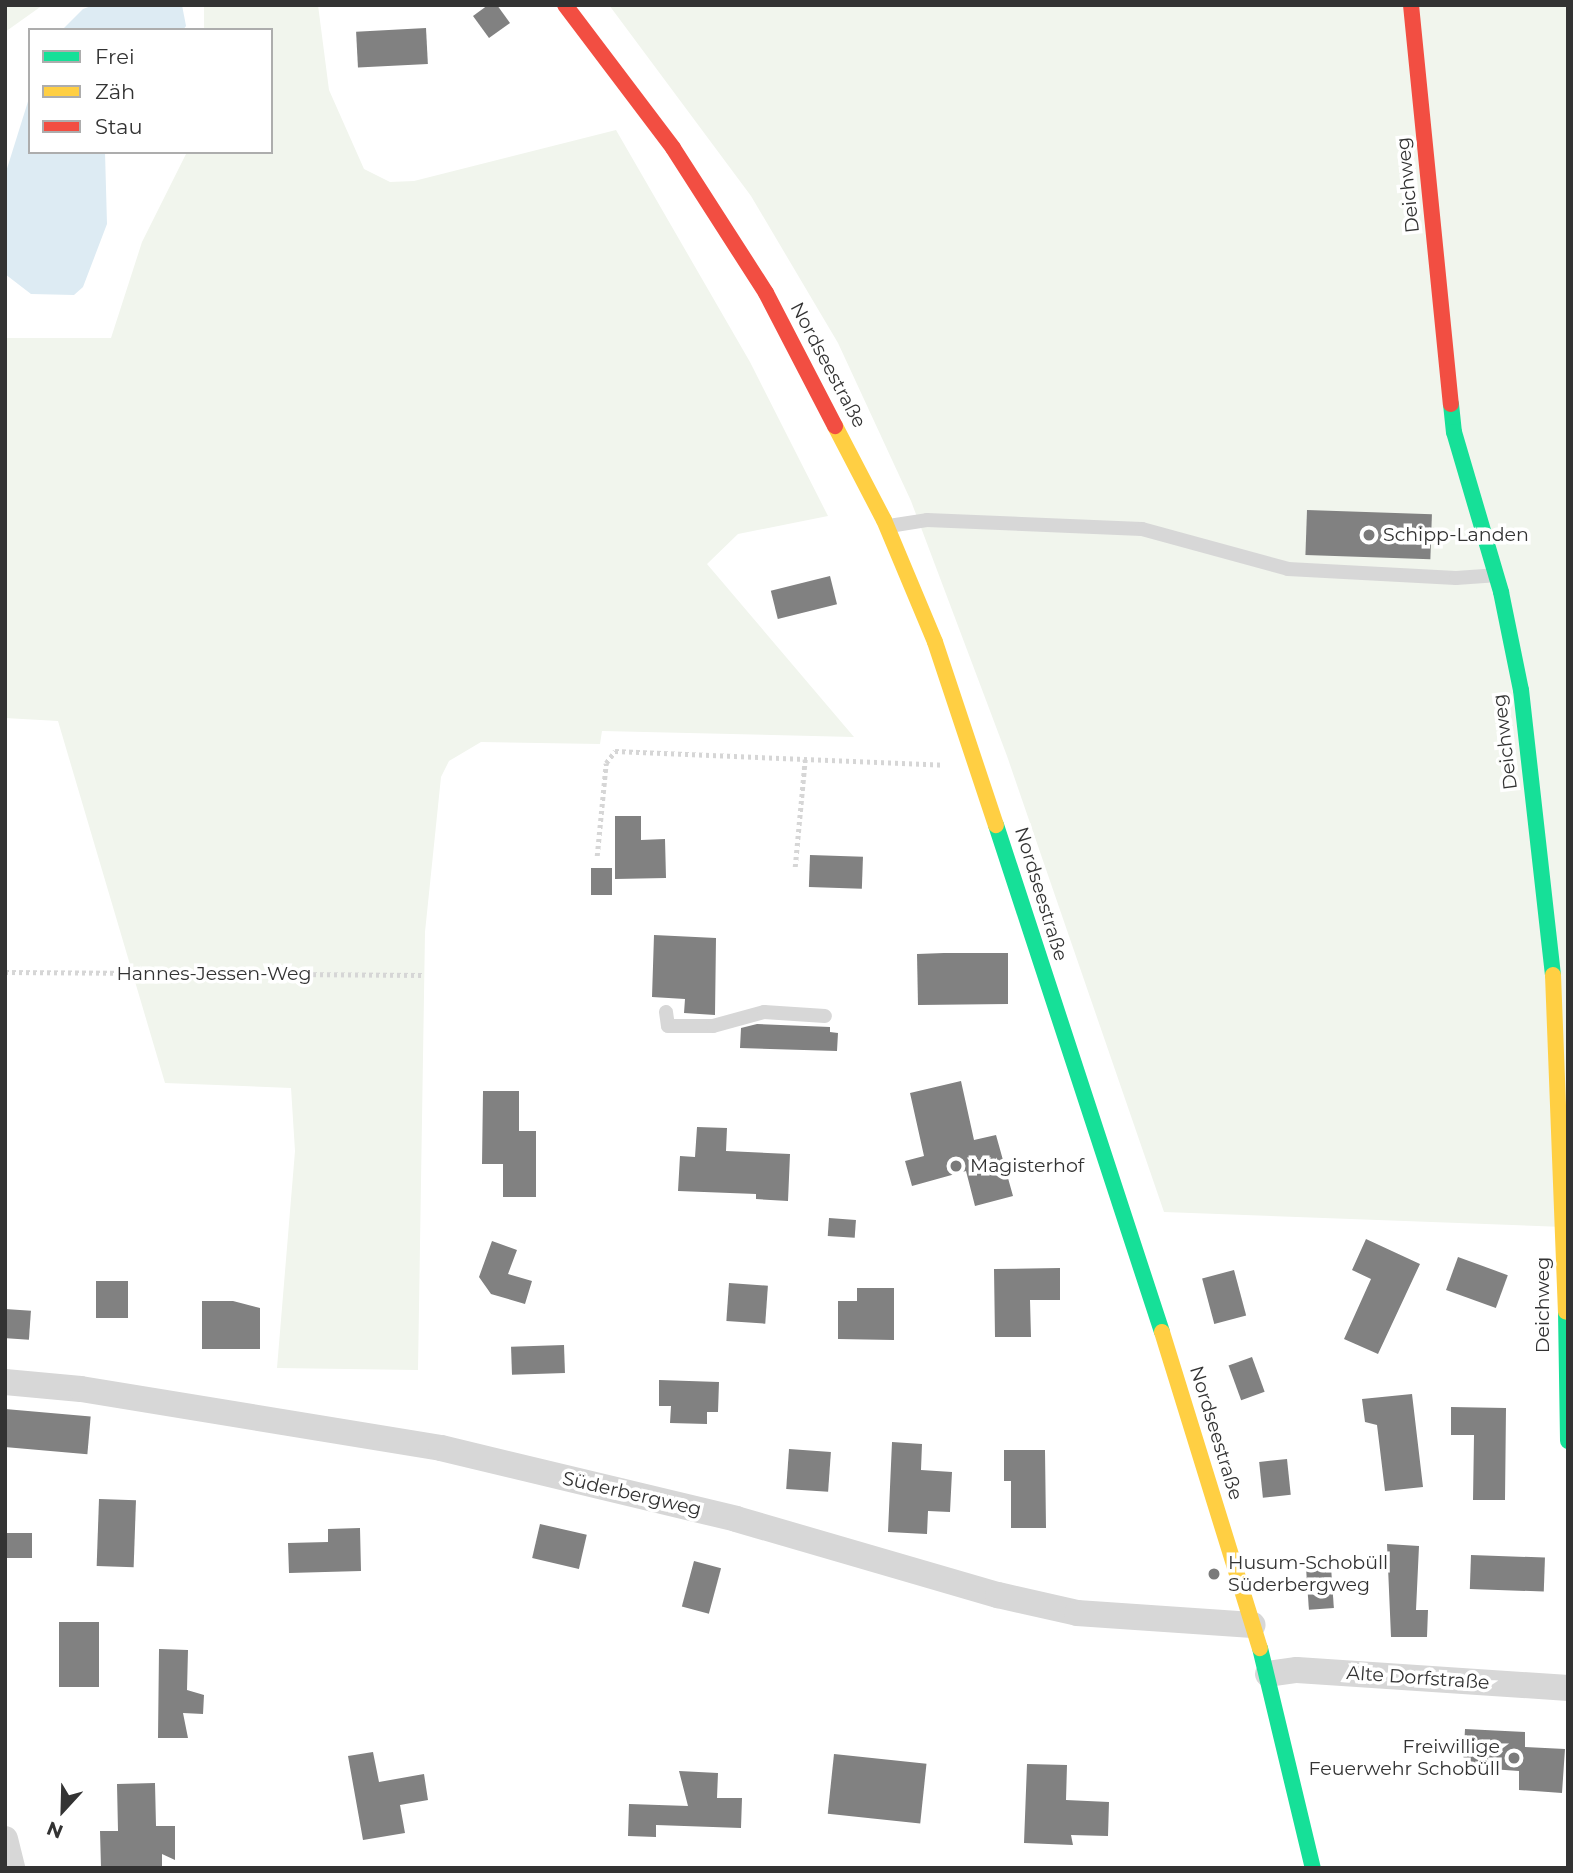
<!DOCTYPE html>
<html>
<head>
<meta charset="utf-8">
<style>
	body { margin:0 }
	#map { position:relative; width:1573px; height:1873px; overflow:hidden; background:#fff; font-family:Montserrat,sans-serif }
	div>[style] { position:absolute }
	.green>* { inset:0; background:#f1f5ed }
	.water>* { inset:0; background:#ddebf3 }
	.building>* { inset:0; background:#818181; transform-origin:0 0 }
	.path>* { height:4.5px; margin-top:-2.25px; transform-origin:0; background:repeating-linear-gradient(90deg,#d6d6d6 0 3.5px,transparent 0 7px) }
	.lane>* { height:14px; margin:-7px; padding:0 7px; transform-origin:7px; border-radius:7px; background:#d7d7d7 }
	.street>* { height:26px; margin:-13px; padding:0 13px; transform-origin:13px; border-radius:13px; background:#d7d7d7 }
	.fast>* { height:16px; margin:-8px; padding:0 8px; transform-origin:8px; border-radius:8px; background:#16e098 }
	.slow>* { height:16px; margin:-8px; padding:0 8px; transform-origin:8px; border-radius:8px; background:#ffcf43 }
	.jam>* { height:16px; margin:-8px; padding:0 8px; transform-origin:8px; border-radius:8px; background:#f24e42 }
	.dots>* { width:19px; height:19px; translate:-50% -50%; box-sizing:border-box; border:4px solid #fff; border-radius:50% }
	span { translate:-50% -50%; white-space:nowrap; text-align:center; line-height:1.15; -webkit-text-stroke:7px #fff; paint-order:stroke }
	.street-label { font-size:19px; color:#333 }
	.poi-label { font-size:19px; color:#333 }
	.left { translate:0 -50%; text-align:left }
	.right { translate:-100% -50%; text-align:right }
	.frame { position:absolute; inset:0; border:7px solid #333; pointer-events:none }
	.legend { position:absolute; left:28px; top:28px; width:245px; height:126px; box-sizing:border-box; background:#fff; border:2px solid #adadad; margin:0; padding:9px 12px; list-style:none; font-size:21px; color:#333 }
	.legend li { display:flex; align-items:center; gap:14px; height:35px }
	.legend b { width:35px; border:2px solid #adadad }
	.north { position:absolute; left:28px; top:1775px; width:70px; height:70px; -webkit-text-stroke:5px #fff; paint-order:stroke; rotate:202deg; font-size:19px; font-weight:700; line-height:28px; text-align:center; color:#333 }
	.north::after { content:''; display:block; margin:auto; width:24px; height:32px; background:#333; clip-path:polygon(50% 0,100% 100%,50% 72%,0 100%) }
</style>
</head>
<body>
<div id="map">
	<div class="green">
		<div style="clip-path:polygon(5px 5px,43px 5px,5px 32px)"></div>
		<div style="clip-path:polygon(204px 5px,318px 5px,329px 90px,364px 169px,390px 182px,414px 181px,616px 130px,750px 362px,828px 516px,738px 534px,707px 564px,854px 737px,602px 731px,600px 744px,481px 742px,449px 761px,441px 777px,425px 932px,418px 1370px,277px 1368px,295px 1151px,291px 1088px,165px 1083px,58px 721px,5px 718px,5px 338px,111px 338px,142px 242px,187px 152px,271px 152px,271px 30px,204px 30px)"></div>
		<div style="clip-path:polygon(609px 5px,1568px 5px,1568px 1173px,1564px 1227px,1164px 1212px,1007px 756px,911px 501px,838px 343px,751px 196px)"></div>
	</div>
	<div class="water">
		<div style="clip-path:polygon(94px 5px,182px 5px,186px 26px,183px 30px,62px 30px,83px 9px)"></div>
		<div style="clip-path:polygon(30px 95px,30px 152px,105px 152px,107px 224px,83px 287px,74px 295px,31px 294px,5px 274px,5px 175px)"></div>
	</div>
	<div class="building">
		<div style="clip-path:polygon(488px 5px,497px 5px,510px 23px,489px 38px,473px 16px)"></div>
		<div style="left:426px;top:28px;width:36px;height:70px;rotate:87deg"></div>
		<div style="left:1307px;top:510px;width:125px;height:45px;rotate:2deg"></div>
		<div style="left:830px;top:576px;width:29px;height:61px;rotate:76deg"></div>
		<div style="clip-path:polygon(615px 816px,641px 816px,641px 840px,665px 839px,666px 878px,615px 879px)"></div>
		<div style="left:810px;top:855px;width:53px;height:32px;rotate:2deg"></div>
		<div style="left:612px;top:868px;width:27px;height:21px;rotate:90deg"></div>
		<div style="clip-path:polygon(654px 935px,716px 938px,715px 1015px,684px 1013px,685px 999px,652px 997px)"></div>
		<div style="clip-path:polygon(944px 953px,1008px 953px,1008px 1004px,918px 1005px,917px 954px)"></div>
		<div style="clip-path:polygon(757px 1024px,830px 1027px,830px 1032px,838px 1033px,837px 1051px,740px 1048px,741px 1028px)"></div>
		<div style="clip-path:polygon(961px 1081px,974px 1140px,996px 1135px,1013px 1196px,975px 1206px,966px 1171px,912px 1186px,905px 1161px,924px 1156px,910px 1093px)"></div>
		<div style="clip-path:polygon(483px 1091px,519px 1091px,519px 1131px,536px 1131px,536px 1197px,503px 1197px,503px 1164px,482px 1164px)"></div>
		<div style="clip-path:polygon(697px 1127px,727px 1128px,726px 1151px,790px 1154px,788px 1201px,756px 1199px,756px 1194px,678px 1191px,680px 1156px,695px 1157px)"></div>
		<div style="left:829px;top:1218px;width:27px;height:18px;rotate:4deg"></div>
		<div style="clip-path:polygon(1366px 1239px,1420px 1264px,1378px 1354px,1344px 1339px,1371px 1279px,1352px 1270px)"></div>
		<div style="clip-path:polygon(492px 1241px,517px 1250px,508px 1274px,532px 1281px,525px 1304px,491px 1294px,479px 1277px)"></div>
		<div style="left:1458px;top:1257px;width:53px;height:35px;rotate:20deg"></div>
		<div style="clip-path:polygon(1060px 1268px,1060px 1300px,1030px 1300px,1031px 1337px,995px 1337px,994px 1269px)"></div>
		<div style="left:1234px;top:1270px;width:47px;height:33px;rotate:75deg"></div>
		<div style="left:96px;top:1281px;width:32px;height:37px"></div>
		<div style="left:729px;top:1283px;width:39px;height:38px;rotate:4deg"></div>
		<div style="clip-path:polygon(857px 1288px,894px 1288px,894px 1340px,838px 1339px,838px 1301px,857px 1301px)"></div>
		<div style="clip-path:polygon(202px 1301px,233px 1301px,260px 1308px,260px 1349px,202px 1349px)"></div>
		<div style="left:5px;top:1309px;width:26px;height:29px;rotate:4deg"></div>
		<div style="left:564px;top:1345px;width:28px;height:53px;rotate:88deg"></div>
		<div style="left:1252px;top:1357px;width:37px;height:25px;rotate:70deg"></div>
		<div style="clip-path:polygon(659px 1380px,719px 1382px,718px 1412px,707px 1412px,707px 1424px,670px 1423px,671px 1406px,659px 1406px)"></div>
		<div style="clip-path:polygon(1412px 1394px,1423px 1487px,1385px 1491px,1377px 1425px,1365px 1422px,1362px 1399px)"></div>
		<div style="clip-path:polygon(1451px 1407px,1506px 1408px,1505px 1500px,1473px 1500px,1474px 1435px,1451px 1435px)"></div>
		<div style="left:5px;top:1409px;width:86px;height:38px;rotate:5deg"></div>
		<div style="clip-path:polygon(892px 1442px,922px 1444px,921px 1470px,952px 1472px,950px 1512px,928px 1511px,927px 1534px,888px 1532px)"></div>
		<div style="left:789px;top:1449px;width:42px;height:40px;rotate:4deg"></div>
		<div style="clip-path:polygon(1004px 1450px,1045px 1450px,1046px 1528px,1011px 1528px,1011px 1481px,1004px 1481px)"></div>
		<div style="left:1287px;top:1459px;width:36px;height:28px;rotate:84deg"></div>
		<div style="left:99px;top:1499px;width:37px;height:67px;rotate:2deg"></div>
		<div style="left:540px;top:1524px;width:48px;height:35px;rotate:13deg"></div>
		<div style="clip-path:polygon(360px 1528px,361px 1571px,289px 1573px,288px 1543px,328px 1542px,328px 1529px)"></div>
		<div style="left:5px;top:1533px;width:27px;height:25px"></div>
		<div style="clip-path:polygon(1387px 1544px,1419px 1546px,1416px 1610px,1428px 1610px,1427px 1637px,1391px 1637px)"></div>
		<div style="left:1471px;top:1555px;width:74px;height:34px;rotate:2deg"></div>
		<div style="left:694px;top:1561px;width:28px;height:47px;rotate:15deg"></div>
		<div style="left:1331px;top:1567px;width:41px;height:25px;rotate:86deg"></div>
		<div style="left:59px;top:1622px;width:40px;height:65px"></div>
		<div style="clip-path:polygon(159px 1649px,188px 1650px,187px 1690px,204px 1695px,203px 1714px,183px 1713px,188px 1738px,158px 1738px)"></div>
		<div style="clip-path:polygon(1465px 1729px,1525px 1732px,1525px 1747px,1565px 1749px,1562px 1793px,1519px 1790px,1519px 1771px,1463px 1767px)"></div>
		<div style="clip-path:polygon(373px 1752px,379px 1782px,424px 1774px,428px 1800px,400px 1805px,405px 1833px,363px 1840px,348px 1756px)"></div>
		<div style="left:834px;top:1754px;width:93px;height:60px;rotate:6deg"></div>
		<div style="clip-path:polygon(1027px 1764px,1067px 1765px,1066px 1800px,1109px 1802px,1108px 1836px,1071px 1835px,1073px 1845px,1024px 1843px)"></div>
		<div style="clip-path:polygon(679px 1771px,718px 1773px,717px 1798px,742px 1798px,741px 1828px,656px 1825px,656px 1837px,628px 1836px,629px 1804px,688px 1806px)"></div>
		<div style="clip-path:polygon(155px 1783px,156px 1826px,175px 1826px,175px 1860px,162px 1854px,162px 1867px,101px 1868px,100px 1831px,118px 1831px,117px 1784px)"></div>
	</div>
	<div class="path">
		<div style="left:597px;top:856px;width:93px;rotate:-84.5deg"></div>
		<div style="left:606px;top:763px;width:15px;rotate:-53deg"></div>
		<div style="left:615px;top:751px;width:329px;rotate:2.4deg"></div>
		<div style="left:795px;top:867px;width:108px;rotate:-84.7deg"></div>
		<div style="left:5px;top:972px;width:417px;rotate:0.4deg"></div>
	</div>
	<div class="lane">
		<div style="left:889px;top:526px;width:38px;rotate:-9deg"></div>
		<div style="left:927px;top:520px;width:215px;rotate:2.4deg"></div>
		<div style="left:1142px;top:529px;width:151px;rotate:15.3deg"></div>
		<div style="left:1288px;top:569px;width:168px;rotate:3.1deg"></div>
		<div style="left:1456px;top:578px;width:39px;rotate:-4deg"></div>
		<div style="left:666px;top:1012px;width:14px;rotate:82deg"></div>
		<div style="left:668px;top:1026px;width:45px"></div>
		<div style="left:713px;top:1026px;width:53px;rotate:-15.4deg"></div>
		<div style="left:764px;top:1012px;width:61px;rotate:3.8deg"></div>
	</div>
	<div class="street">
		<div style="left:5px;top:1382px;width:76px;rotate:5.3deg"></div>
		<div style="left:81px;top:1389px;width:365px;rotate:9.3deg"></div>
		<div style="left:441px;top:1448px;width:303px;rotate:13.5deg"></div>
		<div style="left:736px;top:1519px;width:273px;rotate:16.2deg"></div>
		<div style="left:998px;top:1595px;width:81px;rotate:12.8deg"></div>
		<div style="left:1077px;top:1613px;width:176px;rotate:3.9deg"></div>
		<div style="left:1268px;top:1674px;width:29px;rotate:-8deg"></div>
		<div style="left:1297px;top:1670px;width:272px;rotate:3.8deg"></div>
		<div style="left:5px;top:1839px;width:30px;rotate:76deg"></div>
	</div>
	<div class="fast">
		<div style="left:1451px;top:404px;width:28px;rotate:84deg"></div>
		<div style="left:1454px;top:432px;width:167px;rotate:73.6deg"></div>
		<div style="left:1501px;top:592px;width:100px;rotate:78.5deg"></div>
		<div style="left:1521px;top:690px;width:287px;rotate:83.6deg"></div>
		<div style="left:996px;top:825px;width:533px;rotate:71.87deg"></div>
		<div style="left:1566px;top:1312px;width:129px;rotate:89.1deg"></div>
		<div style="left:1260px;top:1648px;width:226px;rotate:76.5deg"></div>
	</div>
	<div class="slow">
		<div style="left:835px;top:426px;width:106px;rotate:62.5deg"></div>
		<div style="left:884px;top:520px;width:132px;rotate:67.3deg"></div>
		<div style="left:935px;top:642px;width:193px;rotate:71.6deg"></div>
		<div style="left:1553px;top:975px;width:337px;rotate:87.8deg"></div>
		<div style="left:1162px;top:1332px;width:331px;rotate:72.8deg"></div>
	</div>
	<div class="jam">
		<div style="left:565px;top:5px;width:179px;rotate:52.9deg"></div>
		<div style="left:673px;top:148px;width:172px;rotate:57.3deg"></div>
		<div style="left:766px;top:293px;width:150px;rotate:62.6deg"></div>
		<div style="left:1411px;top:5px;width:401px;rotate:84.3deg"></div>
	</div>
	<div class="dots">
		<div style="left:1369px;top:535px;background:#7a7a7a"></div>
		<div style="left:956px;top:1166px;background:#7a7a7a"></div>
		<div style="left:1214px;top:1574px;background:#7a7a7a"></div>
		<div style="left:1514px;top:1758px;background:#7a7a7a"></div>
	</div>
	<div class="street-label">
		<span style="left:1408px;top:185px;rotate:-96deg">Deichweg</span>
		<span style="left:828px;top:365px;rotate:62deg">Nordseestraße</span>
		<span style="left:1505px;top:742px;rotate:-97deg">Deichweg</span>
		<span style="left:1041px;top:894px;rotate:73deg">Nordseestraße</span>
		<span style="left:214px;top:974px">Hannes-Jessen-Weg</span>
		<span style="left:1543px;top:1305px;rotate:-90deg">Deichweg</span>
		<span style="left:1216px;top:1433px;rotate:73deg">Nordseestraße</span>
		<span style="left:632px;top:1494px;rotate:13deg">Süderbergweg</span>
		<span style="left:1418px;top:1678px;rotate:4deg">Alte Dorfstraße</span>
	</div>
	<div class="poi-label">
		<span class="left" style="left:1383px;top:535px">Schipp-Landen</span>
		<span class="left" style="left:970px;top:1166px">Magisterhof</span>
		<span class="left" style="left:1228px;top:1574px">Husum-Schobüll<br>Süderbergweg</span>
		<span class="right" style="left:1500px;top:1758px">Freiwillige<br>Feuerwehr Schobüll</span>
	</div>
	<div class="frame"></div>
	<ul class="legend">
	<li><b style="height:9px;background:#16e098"></b>Frei</li>
	<li><b style="height:9px;background:#ffcf43"></b>Zäh</li>
	<li><b style="height:9px;background:#f24e42"></b>Stau</li>
	</ul>
	<div class="north">N</div>
</div>
</body>
</html>
